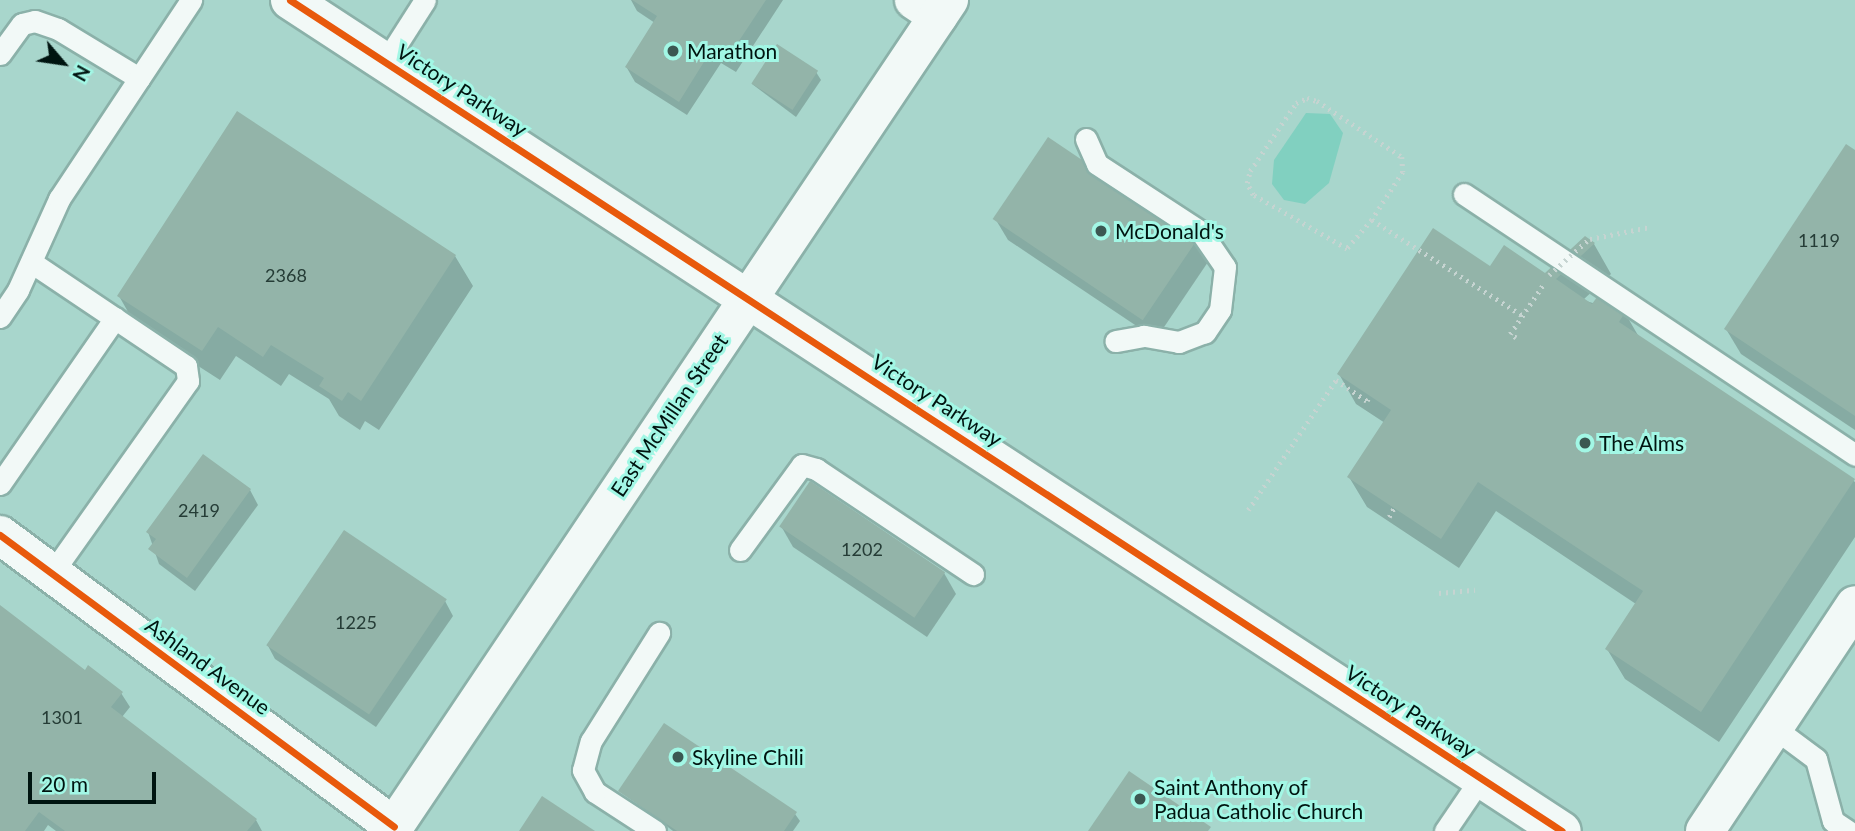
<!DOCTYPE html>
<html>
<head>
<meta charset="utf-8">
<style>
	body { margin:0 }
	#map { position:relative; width:1855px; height:831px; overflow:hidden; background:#a8d6cc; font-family:Lato,sans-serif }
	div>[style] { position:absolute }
	.green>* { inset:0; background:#81d0c0 }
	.shadow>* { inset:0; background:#0003 }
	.building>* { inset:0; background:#93b4a9; transform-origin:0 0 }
	.path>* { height:4.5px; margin-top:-2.25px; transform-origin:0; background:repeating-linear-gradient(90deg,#c6d4d1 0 2px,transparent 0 7px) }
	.roads { filter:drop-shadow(2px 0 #8bb1a9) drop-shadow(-2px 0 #8bb1a9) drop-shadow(0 2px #8bb1a9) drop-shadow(0 -2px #8bb1a9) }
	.service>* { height:21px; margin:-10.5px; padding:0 10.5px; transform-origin:10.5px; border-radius:10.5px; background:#f2f9f7 }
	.minor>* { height:38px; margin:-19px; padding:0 19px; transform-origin:19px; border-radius:19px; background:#f2f9f7 }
	.tertiary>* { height:38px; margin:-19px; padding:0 19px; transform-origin:19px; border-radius:19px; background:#f2f9f7 }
	.secondary>* { height:38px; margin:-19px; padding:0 19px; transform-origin:19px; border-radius:19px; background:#f2f9f7 }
	.path-bridge>* { height:4.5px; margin-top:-2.25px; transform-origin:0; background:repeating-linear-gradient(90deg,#c6d4d1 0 2px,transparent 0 7px) }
	.cycleway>* { height:7px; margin:-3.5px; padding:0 3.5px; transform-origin:3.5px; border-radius:3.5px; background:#e8590c }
	.dots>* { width:19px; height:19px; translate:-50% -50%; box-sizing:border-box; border:4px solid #a2f7e5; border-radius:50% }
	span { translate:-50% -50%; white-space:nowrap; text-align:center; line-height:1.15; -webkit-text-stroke:6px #a2f7e5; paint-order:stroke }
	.number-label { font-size:18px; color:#253c36 }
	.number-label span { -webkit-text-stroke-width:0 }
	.poi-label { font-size:21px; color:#001410 }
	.left { translate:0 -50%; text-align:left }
	.street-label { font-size:21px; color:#001410 }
	.north { position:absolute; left:28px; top:28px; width:70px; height:70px; -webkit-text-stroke:5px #a2f7e5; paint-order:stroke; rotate:119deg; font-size:19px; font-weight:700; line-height:28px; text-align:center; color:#001410 }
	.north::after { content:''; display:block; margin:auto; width:24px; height:32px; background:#001410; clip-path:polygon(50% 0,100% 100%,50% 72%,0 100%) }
	.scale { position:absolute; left:28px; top:772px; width:128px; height:32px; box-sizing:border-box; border:4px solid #001410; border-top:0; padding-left:9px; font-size:21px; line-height:24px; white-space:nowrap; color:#001410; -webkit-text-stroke:5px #a2f7e5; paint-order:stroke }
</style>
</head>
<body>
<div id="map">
	<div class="green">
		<div style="clip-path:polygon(1306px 113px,1330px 114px,1343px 133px,1329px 183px,1305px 204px,1284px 200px,1272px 184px,1274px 160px)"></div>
	</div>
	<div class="shadow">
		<div style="clip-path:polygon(631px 0,783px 0,736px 72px,721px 63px,687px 115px,635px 82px,627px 68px,655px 23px,637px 11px)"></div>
		<div style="clip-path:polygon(816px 72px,821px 80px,796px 117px,752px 84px)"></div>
		<div style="clip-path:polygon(1855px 152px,1855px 430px,1741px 354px,1726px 329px)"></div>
		<div style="clip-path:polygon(996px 220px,1198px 238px,1210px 259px,1156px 339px,1008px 240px)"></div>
		<div style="clip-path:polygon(1585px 238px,1594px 244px,1611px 274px,1583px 300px,1625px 313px,1639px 337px,1855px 482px,1855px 537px,1719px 742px,1625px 679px,1607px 649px,1636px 604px,1496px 511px,1459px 568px,1367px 507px,1349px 477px,1385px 423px,1356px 404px,1339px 374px,1491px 269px,1545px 275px)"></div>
		<div style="clip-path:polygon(455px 256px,473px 286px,379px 430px,365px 421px,360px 430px,339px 416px,329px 399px,289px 374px,281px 386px,236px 356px,220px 380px,136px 326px,119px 296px)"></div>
		<div style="clip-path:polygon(250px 490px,258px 505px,195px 591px,159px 564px,148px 532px)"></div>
		<div style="clip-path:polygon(781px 526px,944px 573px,956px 594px,927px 637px,793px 547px)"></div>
		<div style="clip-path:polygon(445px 601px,453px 616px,376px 727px,275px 659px,267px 644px)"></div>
		<div style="clip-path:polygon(0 607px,85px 672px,121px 693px,130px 707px,122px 717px,256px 820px,262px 831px,56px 831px,48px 825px,44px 831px,0 831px)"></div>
		<div style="clip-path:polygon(621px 791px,795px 814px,800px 821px,793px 831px,673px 831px)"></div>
	</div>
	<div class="building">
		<div style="clip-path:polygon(632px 0,766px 0,727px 59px,712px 49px,679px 102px,625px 67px,657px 16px)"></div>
		<div style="left:777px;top:44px;width:49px;height:47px;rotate:33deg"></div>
		<div style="clip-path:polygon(237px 111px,456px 255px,361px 401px,348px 392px,342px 401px,319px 386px,324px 378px,271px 345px,263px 357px,218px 327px,202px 351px,117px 296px)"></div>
		<div style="left:1048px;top:137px;width:181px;height:99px;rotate:34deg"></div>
		<div style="clip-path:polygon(1846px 144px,1855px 150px,1855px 416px,1724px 329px)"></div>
		<div style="clip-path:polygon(1433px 228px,1490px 266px,1504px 245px,1545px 273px,1585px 236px,1595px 243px,1556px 279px,1592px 304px,1600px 293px,1626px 311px,1619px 322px,1855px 479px,1701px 712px,1605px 649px,1643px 591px,1588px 555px,1478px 482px,1441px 539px,1347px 477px,1391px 410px,1337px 374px)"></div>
		<div style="clip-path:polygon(203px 454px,251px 489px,187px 578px,148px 549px,156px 539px,146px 532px)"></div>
		<div style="left:810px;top:481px;width:163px;height:55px;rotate:34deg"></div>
		<div style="left:344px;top:530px;width:124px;height:139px;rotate:34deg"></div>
		<div style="clip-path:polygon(0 605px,85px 670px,88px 665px,123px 692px,111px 707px,257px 819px,247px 831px,65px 831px,39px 812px,25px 831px,0 831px)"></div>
		<div style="clip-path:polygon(664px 723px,797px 812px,784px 831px,677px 831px,618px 791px)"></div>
		<div style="clip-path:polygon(1129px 771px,1211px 827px,1208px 831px,1088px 831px)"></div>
		<div style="clip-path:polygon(542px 796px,595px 831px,519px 831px)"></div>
	</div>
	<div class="path">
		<div style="left:1372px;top:220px;width:38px;rotate:131deg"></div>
		<div style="left:1347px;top:249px;width:108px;rotate:-150.1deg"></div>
		<div style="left:1253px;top:195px;width:13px;rotate:-117deg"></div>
		<div style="left:1247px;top:183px;width:12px;rotate:-76deg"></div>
		<div style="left:1250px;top:171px;width:82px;rotate:-55.9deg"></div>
		<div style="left:1296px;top:103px;width:12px;rotate:-24deg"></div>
		<div style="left:1307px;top:98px;width:10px;rotate:17deg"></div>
		<div style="left:1317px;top:101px;width:102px;rotate:33.4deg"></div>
		<div style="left:1402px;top:157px;width:15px;rotate:86deg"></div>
		<div style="left:1403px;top:172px;width:57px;rotate:122.9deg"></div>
		<div style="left:1372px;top:220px;width:179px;rotate:32.4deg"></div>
		<div style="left:1590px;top:239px;width:61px;rotate:-11.3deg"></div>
		<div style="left:1516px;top:338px;width:7px;rotate:-146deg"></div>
		<div style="left:1510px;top:334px;width:59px;rotate:-56deg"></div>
		<div style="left:1248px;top:510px;width:157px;rotate:-55.9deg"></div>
		<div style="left:1336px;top:380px;width:37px;rotate:34deg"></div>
		<div style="left:1367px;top:401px;width:6px;rotate:-72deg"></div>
		<div style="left:1389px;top:517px;width:10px;rotate:-61deg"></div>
		<div style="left:1439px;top:593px;width:36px;rotate:-5deg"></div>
	</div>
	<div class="roads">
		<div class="service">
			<div style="left:0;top:54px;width:37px;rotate:-54deg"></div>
			<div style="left:22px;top:24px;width:13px;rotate:-13deg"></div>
			<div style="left:35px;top:21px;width:24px;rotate:19deg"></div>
			<div style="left:58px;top:29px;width:95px;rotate:31.2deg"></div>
			<div style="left:386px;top:61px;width:72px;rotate:-57.4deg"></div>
			<div style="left:1086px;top:139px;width:27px;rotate:66deg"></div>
			<div style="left:1097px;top:164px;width:124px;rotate:33.2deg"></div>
			<div style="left:1201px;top:232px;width:42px;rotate:55.6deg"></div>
			<div style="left:1225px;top:267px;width:43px;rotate:96.6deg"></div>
			<div style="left:1220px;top:310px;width:27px;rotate:124deg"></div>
			<div style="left:1205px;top:332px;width:28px;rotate:159deg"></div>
			<div style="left:1179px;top:342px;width:36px;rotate:-170deg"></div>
			<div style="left:1144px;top:336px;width:29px;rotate:170deg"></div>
			<div style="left:1464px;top:194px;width:470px;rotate:33.7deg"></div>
			<div style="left:31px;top:262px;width:187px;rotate:33.9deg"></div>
			<div style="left:186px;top:366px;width:15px;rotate:82deg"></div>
			<div style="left:188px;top:381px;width:235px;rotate:125.3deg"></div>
			<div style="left:0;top:317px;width:32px;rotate:-56deg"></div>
			<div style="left:18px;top:290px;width:100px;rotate:-65.7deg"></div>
			<div style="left:59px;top:199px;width:239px;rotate:-56.4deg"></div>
			<div style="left:0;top:484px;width:202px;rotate:-55.3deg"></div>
			<div style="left:740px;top:550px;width:105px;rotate:-53.9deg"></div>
			<div style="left:802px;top:465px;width:15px;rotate:16deg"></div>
			<div style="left:816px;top:469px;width:189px;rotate:33.8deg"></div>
			<div style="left:1773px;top:727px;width:54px;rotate:36.7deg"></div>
			<div style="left:1816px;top:759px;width:64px;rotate:74.7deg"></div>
			<div style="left:1833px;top:821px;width:18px;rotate:34deg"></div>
			<div style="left:655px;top:831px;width:72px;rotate:-147deg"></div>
			<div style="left:595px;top:792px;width:25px;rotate:-119deg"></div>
			<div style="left:583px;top:770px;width:30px;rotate:-75deg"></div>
			<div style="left:591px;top:741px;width:128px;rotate:-57.8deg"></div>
			<div style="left:1445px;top:831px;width:64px;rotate:-55.8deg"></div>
		</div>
		<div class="minor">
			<div style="left:914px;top:0;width:29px;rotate:34deg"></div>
			<div style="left:0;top:535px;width:490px;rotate:36.5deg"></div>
		</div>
		<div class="tertiary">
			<div style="left:290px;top:0;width:1519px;rotate:33.16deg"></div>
			<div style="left:1705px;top:831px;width:271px;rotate:-56.4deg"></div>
		</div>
		<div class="secondary">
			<div style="left:391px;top:831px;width:1001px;rotate:-56.12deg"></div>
		</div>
	</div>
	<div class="path-bridge">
		<div style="left:1549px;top:275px;width:54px;rotate:-42deg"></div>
	</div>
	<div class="cycleway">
		<div style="left:290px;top:0;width:1519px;rotate:33.16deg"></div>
		<div style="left:0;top:535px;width:490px;rotate:36.5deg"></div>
	</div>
	<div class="dots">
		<div style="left:673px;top:51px;background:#3b5852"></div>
		<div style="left:1101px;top:231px;background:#3b5852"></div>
		<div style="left:1585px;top:443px;background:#3b5852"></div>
		<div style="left:678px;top:757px;background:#3b5852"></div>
		<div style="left:1140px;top:799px;background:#3b5852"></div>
	</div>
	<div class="number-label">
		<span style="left:1819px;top:240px">1119</span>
		<span style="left:286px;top:275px">2368</span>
		<span style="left:199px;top:510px">2419</span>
		<span style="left:862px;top:549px">1202</span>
		<span style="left:356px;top:622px">1225</span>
		<span style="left:62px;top:717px">1301</span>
	</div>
	<div class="poi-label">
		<span class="left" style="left:687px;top:51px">Marathon</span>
		<span class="left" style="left:1115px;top:231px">McDonald's</span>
		<span class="left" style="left:1599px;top:443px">The Alms</span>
		<span class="left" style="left:692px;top:757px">Skyline Chili</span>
		<span class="left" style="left:1154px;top:799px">Saint Anthony of<br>Padua Catholic Church</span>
	</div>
	<div class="street-label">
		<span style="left:462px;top:90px;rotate:33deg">Victory Parkway</span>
		<span style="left:937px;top:400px;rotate:33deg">Victory Parkway</span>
		<span style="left:669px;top:415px;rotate:-56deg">East McMillan Street</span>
		<span style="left:208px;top:666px;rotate:36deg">Ashland Avenue</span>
		<span style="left:1411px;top:711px;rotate:33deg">Victory Parkway</span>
	</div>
	<div class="north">N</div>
	<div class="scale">20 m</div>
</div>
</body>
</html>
